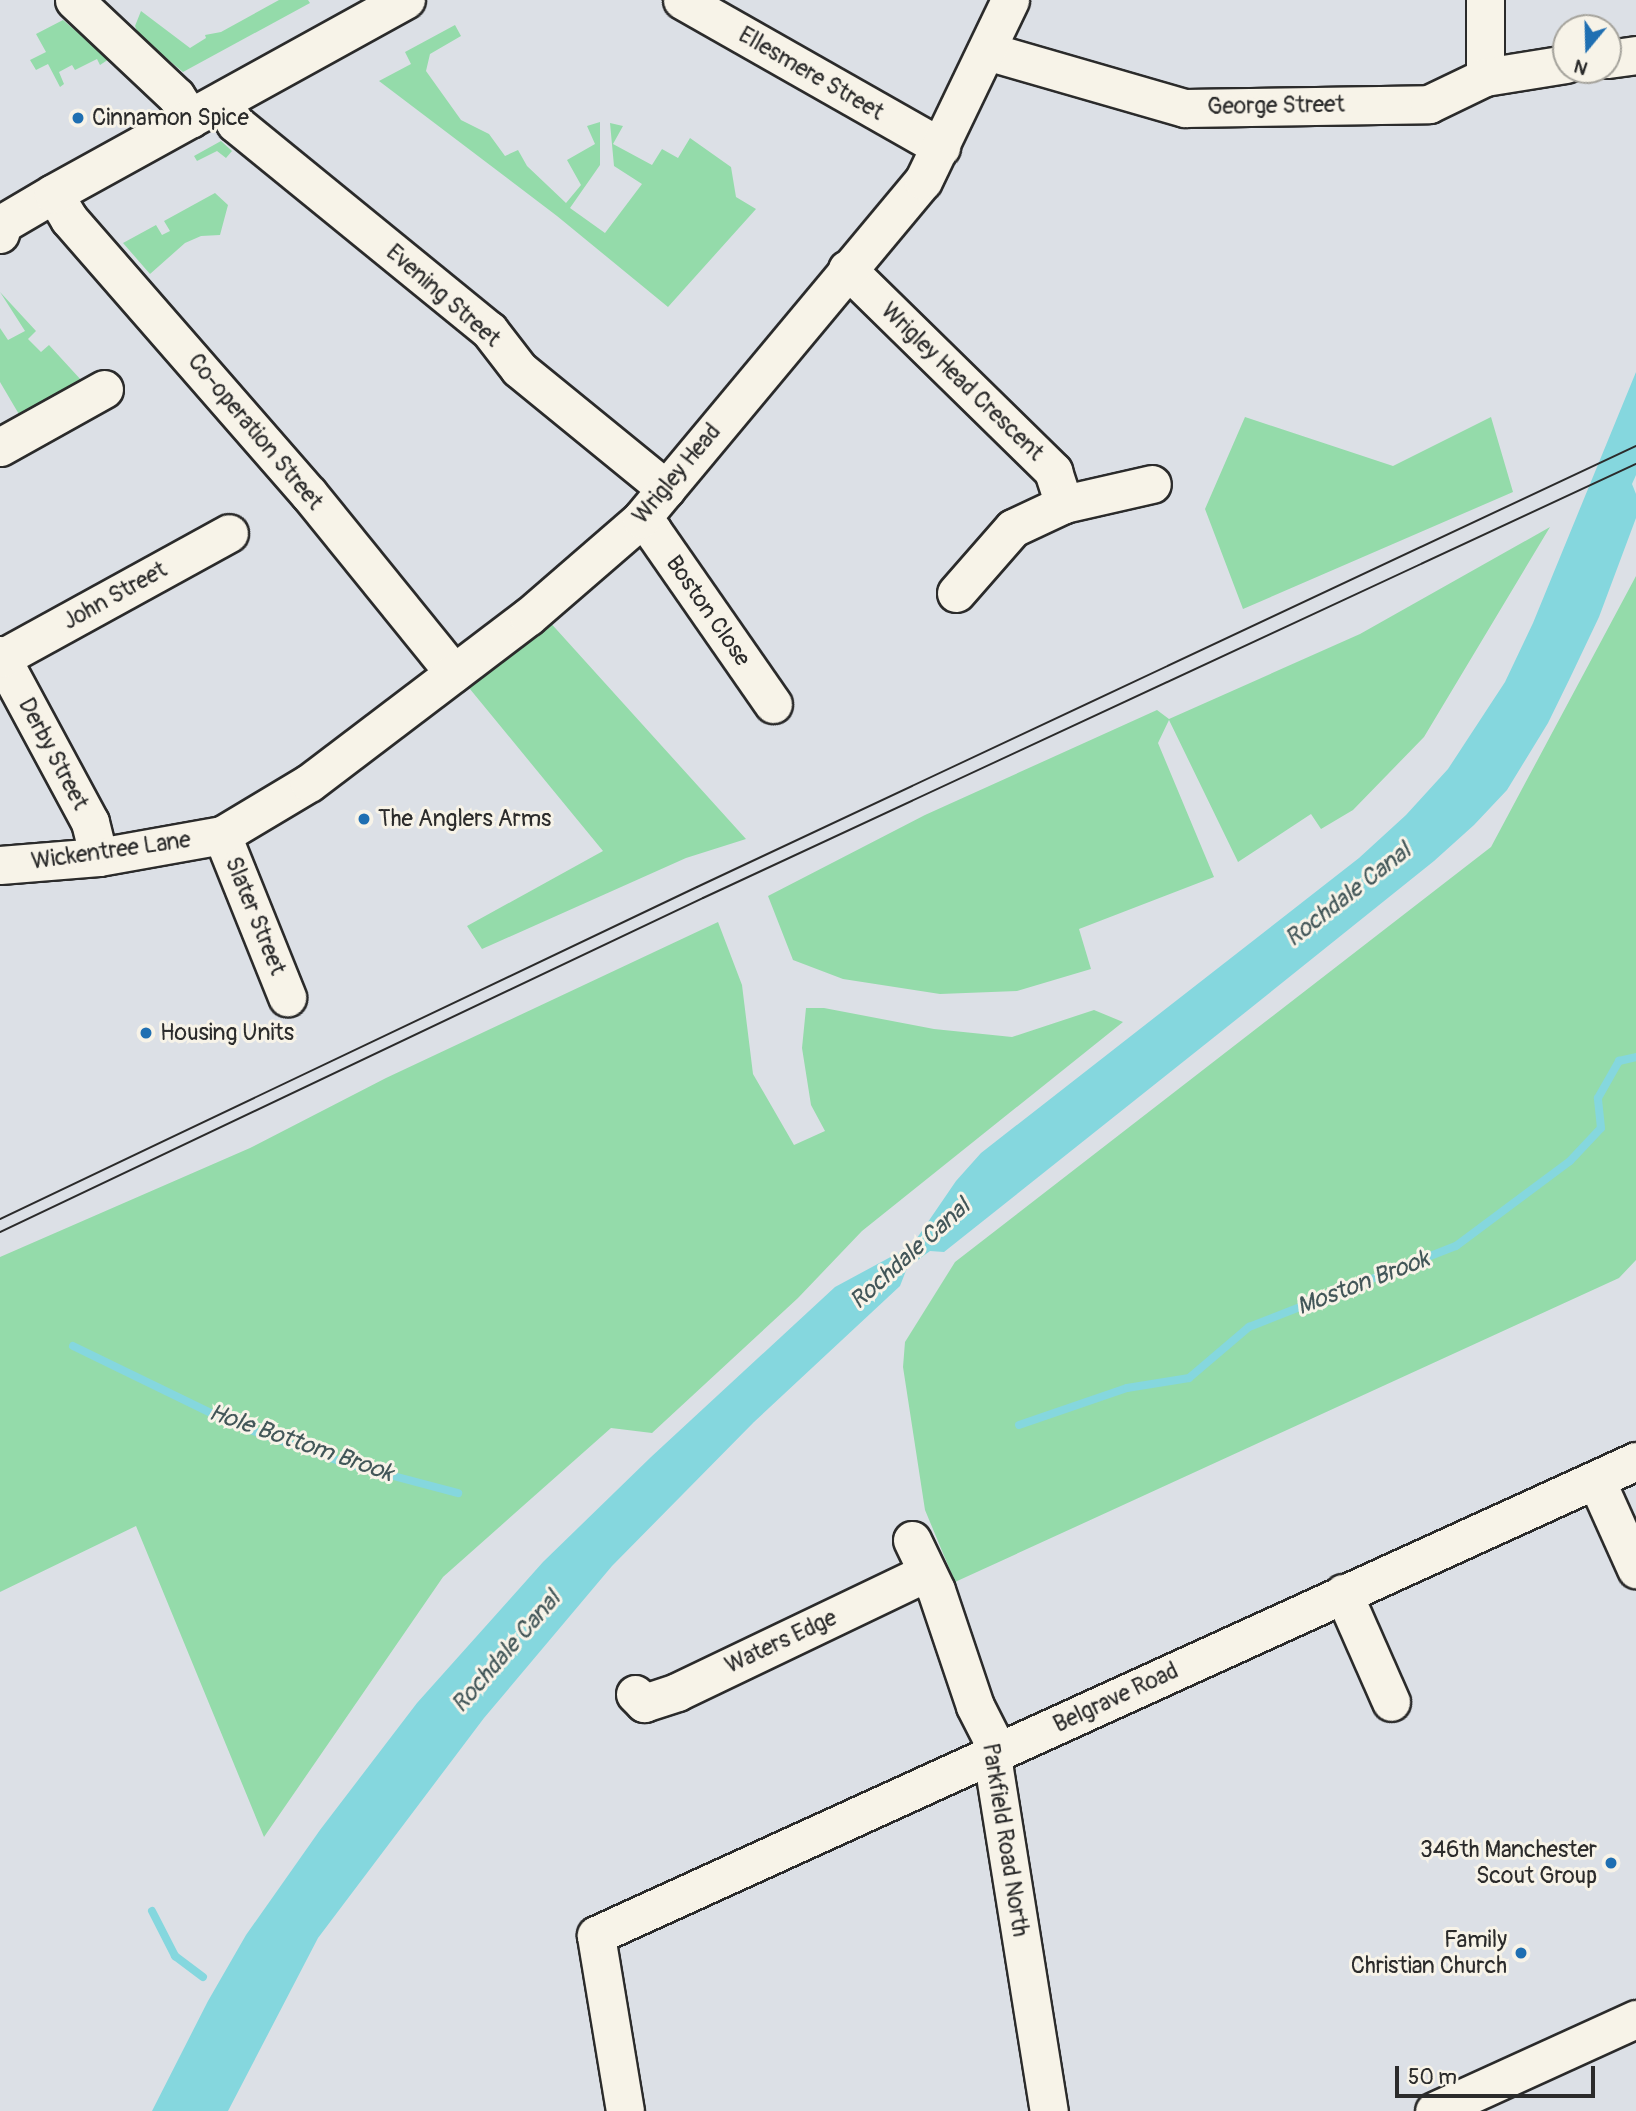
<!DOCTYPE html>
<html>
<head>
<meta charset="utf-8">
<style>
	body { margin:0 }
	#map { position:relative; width:1636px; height:2111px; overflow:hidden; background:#dce0e6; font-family:Pangolin,sans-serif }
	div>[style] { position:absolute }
	.green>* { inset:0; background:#94dbaa }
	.water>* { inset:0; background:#85d7de }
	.stream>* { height:8px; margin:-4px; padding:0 4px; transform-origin:4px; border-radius:4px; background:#85d7de }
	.roads { filter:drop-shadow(2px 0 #2b2b2b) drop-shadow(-2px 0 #2b2b2b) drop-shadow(0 2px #2b2b2b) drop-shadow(0 -2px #2b2b2b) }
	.minor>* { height:37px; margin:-18.5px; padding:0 18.5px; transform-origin:18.5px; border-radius:18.5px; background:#f7f3e8 }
	.highway>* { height:38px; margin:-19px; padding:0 19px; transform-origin:19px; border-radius:19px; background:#f7f3e8 }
	.tram>* { height:2px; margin:-1px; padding:0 1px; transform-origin:1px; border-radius:1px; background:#2b2b2b }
	.dots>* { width:19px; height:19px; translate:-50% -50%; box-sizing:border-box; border:4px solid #f7f3e8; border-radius:50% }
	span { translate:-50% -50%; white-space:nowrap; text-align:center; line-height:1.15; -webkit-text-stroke:6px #f7f3e8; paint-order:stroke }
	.street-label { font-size:23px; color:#2b2b2b }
	.poi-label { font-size:23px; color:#2b2b2b }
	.left { translate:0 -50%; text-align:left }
	.right { translate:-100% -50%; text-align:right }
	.water-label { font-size:24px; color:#425658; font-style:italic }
	.north { position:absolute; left:1552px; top:14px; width:70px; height:70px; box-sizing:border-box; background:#f7f3e8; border:2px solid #a5a39c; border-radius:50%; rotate:199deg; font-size:19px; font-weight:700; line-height:28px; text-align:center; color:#2b2b2b }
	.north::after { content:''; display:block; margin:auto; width:24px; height:32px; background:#1f6fb2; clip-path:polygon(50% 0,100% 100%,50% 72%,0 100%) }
	.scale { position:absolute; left:1395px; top:2066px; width:200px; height:32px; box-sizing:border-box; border:4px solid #2b2b2b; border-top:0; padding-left:9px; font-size:21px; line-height:24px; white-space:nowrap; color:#2b2b2b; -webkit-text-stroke:5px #f7f3e8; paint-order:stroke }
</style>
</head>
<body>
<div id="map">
	<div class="green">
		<div style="clip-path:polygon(279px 0,308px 0,310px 3px,183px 72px,139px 36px,135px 26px,141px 11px,190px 48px,206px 38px,205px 35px,221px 32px)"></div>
		<div style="clip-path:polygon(63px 20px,109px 59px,100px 65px,97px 59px,75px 70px,72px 65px,59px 72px,64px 84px,60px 87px,48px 64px,36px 70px,30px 60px,46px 52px,36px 34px)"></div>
		<div style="clip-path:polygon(455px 25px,461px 36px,430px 54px,426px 71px,461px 120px,489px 134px,505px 156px,518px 150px,527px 166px,566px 203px,581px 185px,567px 160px,595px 144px,587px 126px,600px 122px,600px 165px,570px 208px,605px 233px,642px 184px,614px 166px,610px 123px,623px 126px,613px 144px,652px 165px,662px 149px,678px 158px,690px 138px,731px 167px,736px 197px,756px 209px,668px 307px,557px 216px,379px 81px,411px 64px,405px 52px)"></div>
		<div style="clip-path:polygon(221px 141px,232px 151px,226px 158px,217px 151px,197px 161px,194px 156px)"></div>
		<div style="clip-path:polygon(215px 193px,228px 205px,220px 235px,201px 236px,185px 243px,150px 274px,123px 243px,156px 225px,162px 235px,170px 231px,164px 221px)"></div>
		<div style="clip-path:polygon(0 292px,36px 331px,28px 339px,41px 352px,49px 345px,82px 381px,20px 416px,0 382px,0 328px,8px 340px,25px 331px)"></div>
		<div style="clip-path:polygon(1245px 417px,1393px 466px,1491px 417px,1513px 492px,1243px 609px,1205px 509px)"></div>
		<div style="clip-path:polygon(1550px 527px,1424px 737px,1353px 810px,1321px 829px,1311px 814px,1238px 862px,1169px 720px,1158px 743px,1214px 877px,1079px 929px,1091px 969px,1017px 991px,940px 994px,843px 979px,793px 960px,768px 896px,925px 815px,1157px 710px,1169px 719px,1360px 634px)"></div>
		<div style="clip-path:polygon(1636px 576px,1636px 1260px,1619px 1278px,955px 1582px,925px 1510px,903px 1367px,905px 1342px,955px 1262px,1491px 847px)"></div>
		<div style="clip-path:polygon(547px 619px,746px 839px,686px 858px,482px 949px,467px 926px,603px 851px,465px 683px)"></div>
		<div style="clip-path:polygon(718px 922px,742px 985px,753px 1074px,794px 1145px,825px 1131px,811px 1105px,802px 1048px,806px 1008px,824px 1008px,934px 1029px,1012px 1037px,1094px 1010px,1123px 1022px,862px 1231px,798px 1298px,652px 1433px,611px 1428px,443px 1577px,264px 1837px,136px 1526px,0 1592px,0 1257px,250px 1148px,386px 1078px)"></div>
	</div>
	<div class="water">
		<div style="clip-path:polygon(1636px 372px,1636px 475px,1632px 484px,1636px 494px,1636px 518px,1599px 617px,1570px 678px,1548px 723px,1507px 790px,1474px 825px,1434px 861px,1247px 1011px,944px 1252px,930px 1251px,907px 1268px,900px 1286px,754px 1422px,612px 1566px,484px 1718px,318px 1938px,228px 2111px,152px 2111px,208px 2001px,246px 1935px,320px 1830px,417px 1703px,543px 1562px,651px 1457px,835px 1287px,898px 1253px,917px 1238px,956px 1181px,981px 1153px,1359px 858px,1406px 815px,1448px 769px,1505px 682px,1533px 623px)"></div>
	</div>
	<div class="stream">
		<div style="left:73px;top:1346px;width:181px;rotate:25.9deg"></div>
		<div style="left:236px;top:1425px;width:119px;rotate:19.2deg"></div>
		<div style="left:348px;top:1464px;width:114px;rotate:14.8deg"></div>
		<div style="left:1019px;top:1425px;width:114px;rotate:-18.9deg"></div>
		<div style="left:1127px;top:1388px;width:63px;rotate:-9.2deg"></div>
		<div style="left:1189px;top:1378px;width:79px;rotate:-40.4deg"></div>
		<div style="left:1249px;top:1327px;width:222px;rotate:-21.4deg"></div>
		<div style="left:1456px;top:1246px;width:142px;rotate:-36.7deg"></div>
		<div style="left:1570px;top:1161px;width:45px;rotate:-46.8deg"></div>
		<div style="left:1601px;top:1128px;width:30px;rotate:-96deg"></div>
		<div style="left:1598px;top:1098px;width:43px;rotate:-60.4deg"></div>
		<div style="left:1619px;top:1061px;width:17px;rotate:-13deg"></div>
		<div style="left:152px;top:1911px;width:51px;rotate:62.9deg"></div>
		<div style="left:175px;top:1956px;width:35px;rotate:37deg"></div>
	</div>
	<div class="roads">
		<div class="minor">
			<div style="left:74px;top:0;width:140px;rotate:43.3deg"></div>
			<div style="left:176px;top:96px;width:27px;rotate:57deg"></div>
			<div style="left:682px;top:0;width:298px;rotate:29.6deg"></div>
			<div style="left:1485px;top:0;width:77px;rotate:90deg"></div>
			<div style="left:987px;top:51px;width:206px;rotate:16.1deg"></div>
			<div style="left:1185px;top:108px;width:244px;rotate:-0.9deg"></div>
			<div style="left:1429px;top:104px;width:62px;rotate:-25.7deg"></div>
			<div style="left:1485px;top:77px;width:82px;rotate:-9.1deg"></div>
			<div style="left:1608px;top:59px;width:28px;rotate:-8deg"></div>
			<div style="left:222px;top:102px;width:25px;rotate:58deg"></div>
			<div style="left:235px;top:123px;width:328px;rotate:39.2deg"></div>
			<div style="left:489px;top:330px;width:49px;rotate:52.4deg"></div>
			<div style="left:519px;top:369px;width:190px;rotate:39.2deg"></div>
			<div style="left:54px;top:194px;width:29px;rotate:59deg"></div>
			<div style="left:69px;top:219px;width:365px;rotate:48.9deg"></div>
			<div style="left:309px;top:494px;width:230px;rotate:51deg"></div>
			<div style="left:847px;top:269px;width:289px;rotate:44.4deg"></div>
			<div style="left:1053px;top:471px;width:35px;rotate:72deg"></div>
			<div style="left:0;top:447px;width:119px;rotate:-29.1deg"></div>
			<div style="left:641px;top:519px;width:16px;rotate:45deg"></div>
			<div style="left:652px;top:530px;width:212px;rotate:55.2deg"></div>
			<div style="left:956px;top:593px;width:86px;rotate:-48.8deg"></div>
			<div style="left:1013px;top:528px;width:56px;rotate:-25.2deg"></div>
			<div style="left:1064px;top:504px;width:90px;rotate:-12.8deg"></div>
			<div style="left:0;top:655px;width:190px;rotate:61.7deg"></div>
			<div style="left:90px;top:822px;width:36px;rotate:76deg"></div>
			<div style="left:2px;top:658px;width:259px;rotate:-28.8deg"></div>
			<div style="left:222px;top:835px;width:175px;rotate:68.1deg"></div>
			<div style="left:0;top:865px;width:99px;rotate:-4.6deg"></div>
			<div style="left:99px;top:857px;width:125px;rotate:-10.1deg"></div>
			<div style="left:222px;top:835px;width:101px;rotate:-30.9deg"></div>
			<div style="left:309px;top:783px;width:275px;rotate:-37.2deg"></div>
			<div style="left:528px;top:617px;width:150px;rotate:-40.9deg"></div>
			<div style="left:641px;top:519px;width:440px;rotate:-50.2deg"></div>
			<div style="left:923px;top:181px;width:201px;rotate:-64.3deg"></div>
			<div style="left:1596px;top:1480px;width:98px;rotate:65.8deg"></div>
			<div style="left:912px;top:1540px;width:55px;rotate:64.4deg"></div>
			<div style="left:936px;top:1590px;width:122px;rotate:71.4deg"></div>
			<div style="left:975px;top:1706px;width:38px;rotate:63deg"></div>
			<div style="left:992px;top:1740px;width:29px;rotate:86deg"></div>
			<div style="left:994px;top:1769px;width:346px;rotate:80.9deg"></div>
			<div style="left:1343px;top:1593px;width:119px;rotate:66.2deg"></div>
			<div style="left:635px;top:1694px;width:13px;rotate:45deg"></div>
			<div style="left:644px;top:1703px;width:35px;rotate:-18deg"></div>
			<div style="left:677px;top:1692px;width:277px;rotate:-25.6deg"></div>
			<div style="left:625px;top:2111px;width:178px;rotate:-99.4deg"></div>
			<div style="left:596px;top:1935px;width:1143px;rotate:-24.5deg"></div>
			<div style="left:1434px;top:2111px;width:222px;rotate:-24.5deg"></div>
		</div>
		<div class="highway">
			<div style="left:0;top:234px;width:10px;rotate:-73deg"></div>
			<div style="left:3px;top:224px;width:59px;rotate:-30.5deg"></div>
			<div style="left:54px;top:194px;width:402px;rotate:-28.9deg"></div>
		</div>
	</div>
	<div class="tram">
		<div style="left:0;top:1219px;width:772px;rotate:-25.47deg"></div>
		<div style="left:697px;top:887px;width:1037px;rotate:-25.16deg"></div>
		<div style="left:0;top:1232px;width:778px;rotate:-25.41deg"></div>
		<div style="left:703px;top:898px;width:1029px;rotate:-24.95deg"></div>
	</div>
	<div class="dots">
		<div style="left:78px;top:118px;background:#1f6fb2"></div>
		<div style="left:364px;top:819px;background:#1f6fb2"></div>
		<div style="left:146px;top:1033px;background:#1f6fb2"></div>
		<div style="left:1611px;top:1863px;background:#1f6fb2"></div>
		<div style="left:1521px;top:1953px;background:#1f6fb2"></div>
	</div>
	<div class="street-label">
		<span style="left:811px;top:74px;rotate:30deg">Ellesmere Street</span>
		<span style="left:1276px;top:106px;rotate:-1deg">George Street</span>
		<span style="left:443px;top:296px;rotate:41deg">Evening Street</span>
		<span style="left:962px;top:382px;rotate:44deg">Wrigley Head Crescent</span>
		<span style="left:255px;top:432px;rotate:50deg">Co-operation Street</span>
		<span style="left:677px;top:474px;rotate:-50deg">Wrigley Head</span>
		<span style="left:115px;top:596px;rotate:-29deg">John Street</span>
		<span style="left:708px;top:611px;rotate:55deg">Boston Close</span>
		<span style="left:53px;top:754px;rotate:62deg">Derby Street</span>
		<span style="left:111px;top:851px;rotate:-8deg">Wickentree Lane</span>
		<span style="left:255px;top:916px;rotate:68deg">Slater Street</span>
		<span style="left:781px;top:1642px;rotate:-25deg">Waters Edge</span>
		<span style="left:1116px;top:1698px;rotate:-25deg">Belgrave Road</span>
		<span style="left:1005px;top:1840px;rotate:81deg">Parkfield Road North</span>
	</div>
	<div class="poi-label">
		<span class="left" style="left:92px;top:118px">Cinnamon Spice</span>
		<span class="left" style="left:378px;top:819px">The Anglers Arms</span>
		<span class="left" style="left:160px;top:1033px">Housing Units</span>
		<span class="right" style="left:1597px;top:1863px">346th Manchester<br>Scout Group</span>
		<span class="right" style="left:1507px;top:1953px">Family<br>Christian Church</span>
	</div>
	<div class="water-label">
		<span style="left:1348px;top:895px;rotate:-38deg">Rochdale Canal</span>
		<span style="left:910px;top:1254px;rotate:-42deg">Rochdale Canal</span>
		<span style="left:1363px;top:1283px;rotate:-21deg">Moston Brook</span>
		<span style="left:301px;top:1443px;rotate:19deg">Hole Bottom Brook</span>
		<span style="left:506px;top:1652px;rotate:-49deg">Rochdale Canal</span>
	</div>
	<div class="north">N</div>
	<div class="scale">50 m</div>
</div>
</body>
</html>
